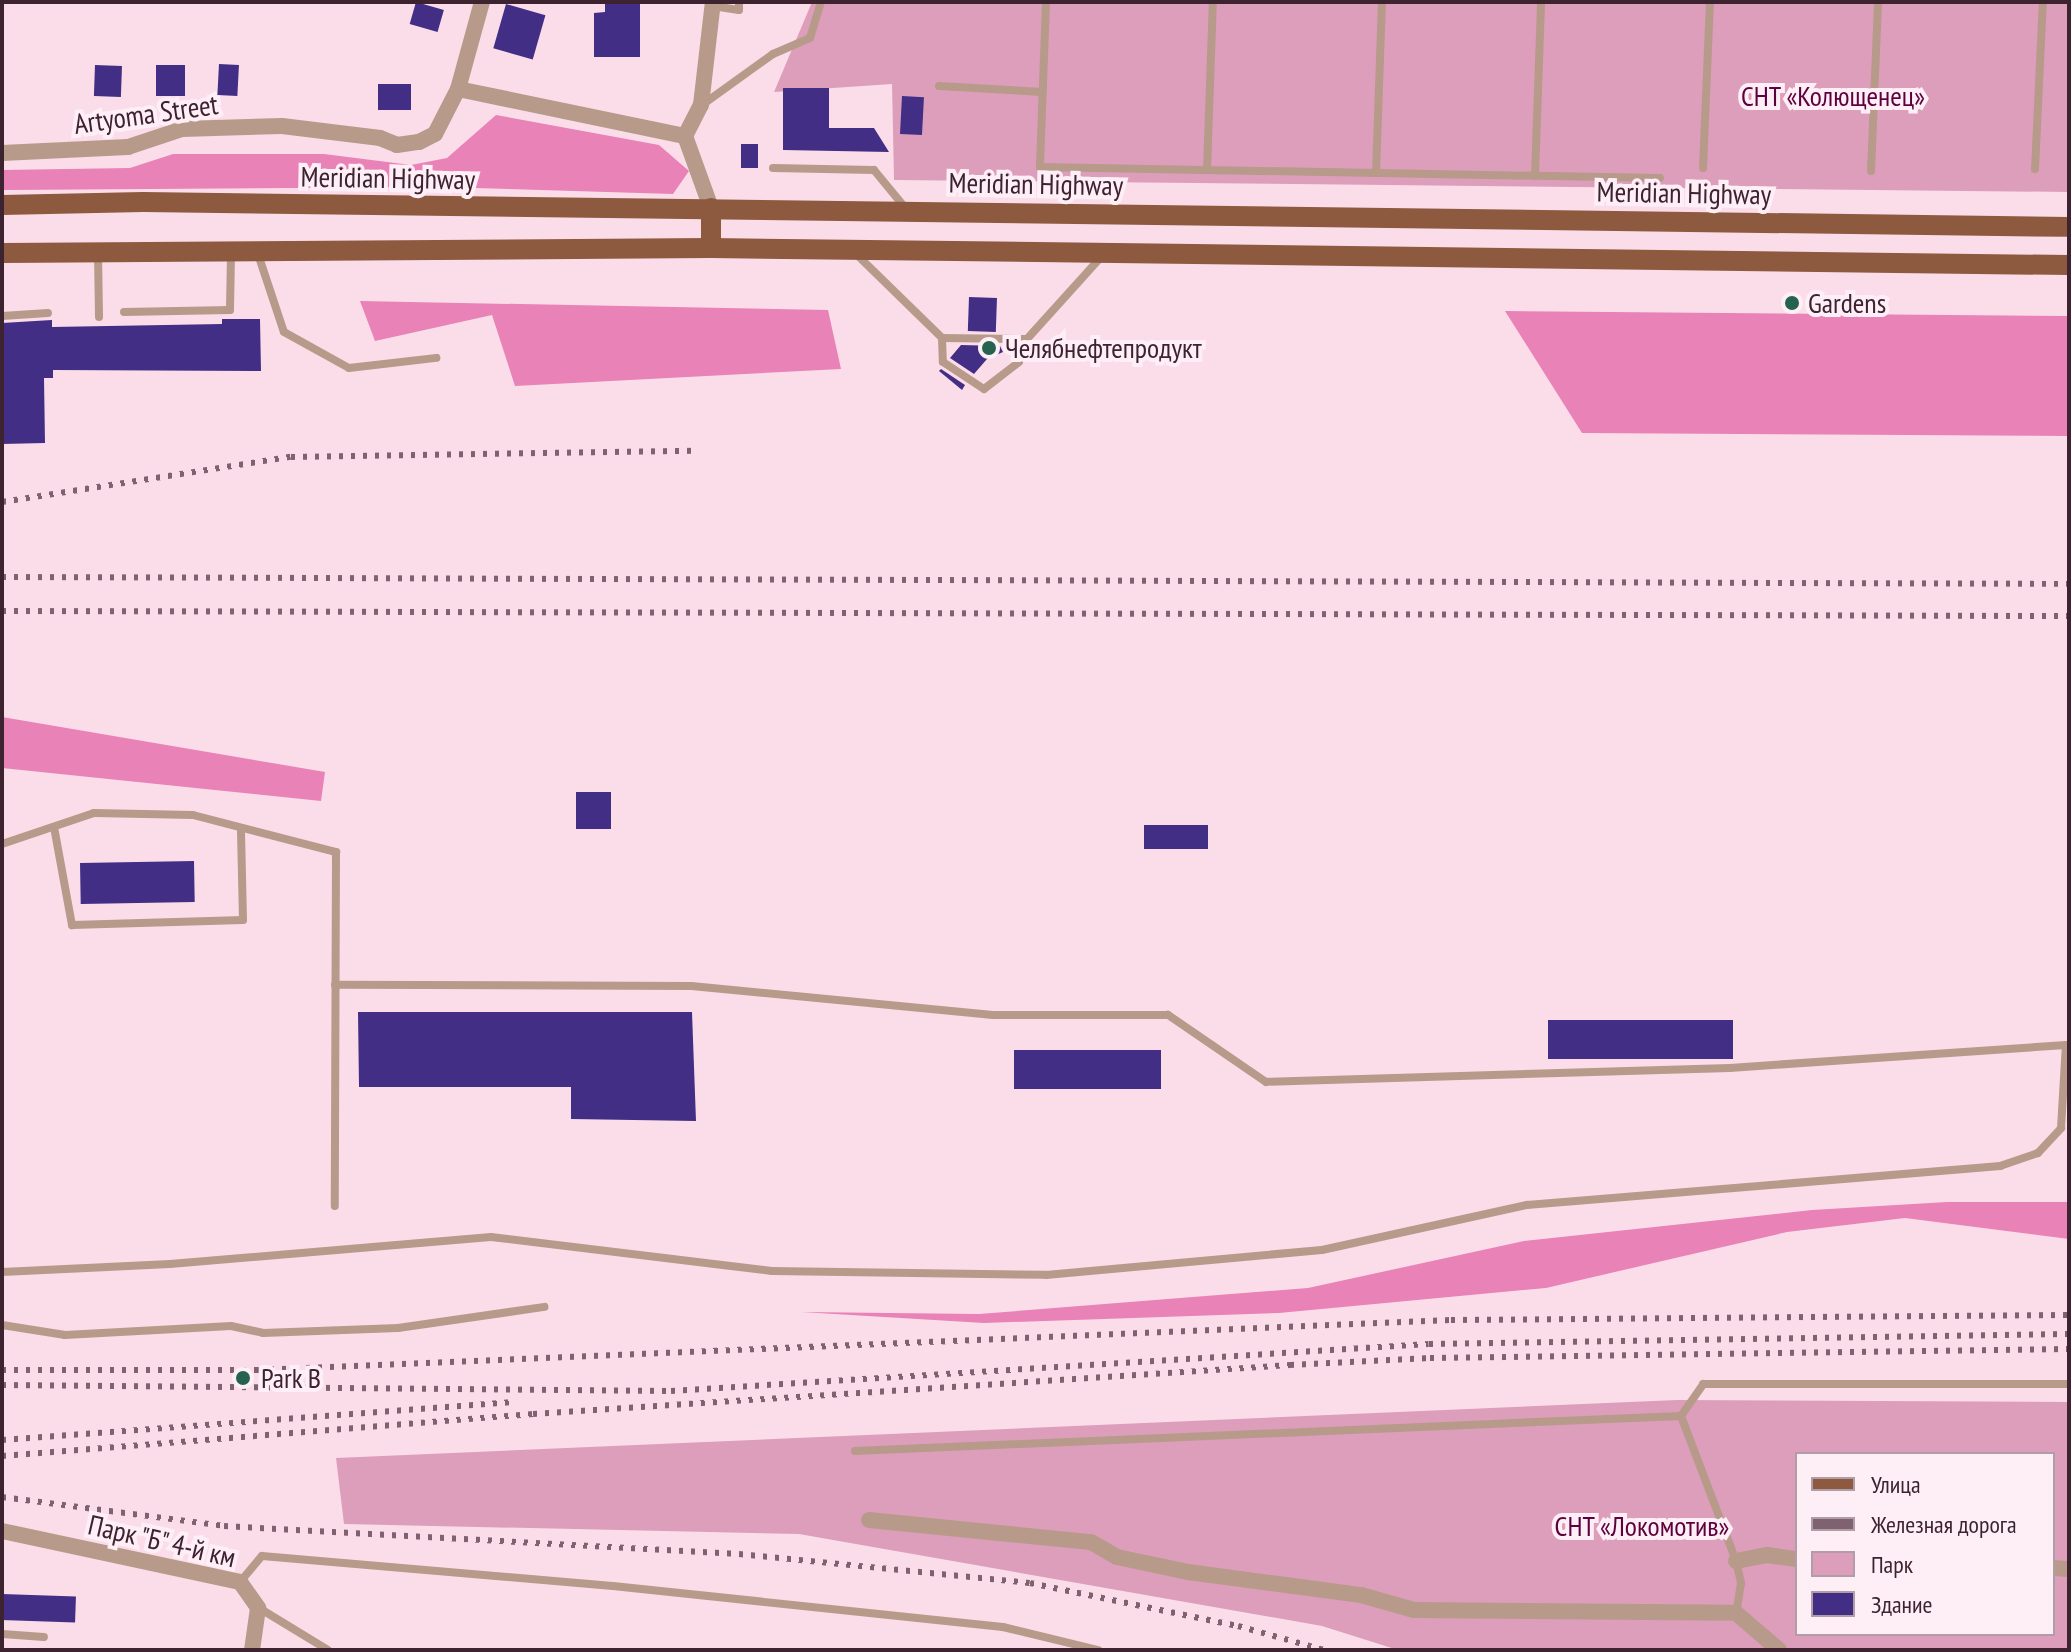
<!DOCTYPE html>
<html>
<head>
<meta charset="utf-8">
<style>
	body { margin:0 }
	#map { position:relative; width:2071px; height:1652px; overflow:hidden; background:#fbddea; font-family:"PT Sans Narrow",sans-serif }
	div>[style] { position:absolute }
	.green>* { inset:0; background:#dd9ebc }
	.forest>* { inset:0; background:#e882b7 }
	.building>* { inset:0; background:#422e85; transform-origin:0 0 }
	.lane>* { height:8px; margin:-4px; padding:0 4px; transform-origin:4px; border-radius:4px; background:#b89a8b }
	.street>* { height:16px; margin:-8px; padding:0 8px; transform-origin:8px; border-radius:8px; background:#b89a8b }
	.primary>* { height:20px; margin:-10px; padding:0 10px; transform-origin:10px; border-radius:10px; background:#8d5a3f }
	.rail>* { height:6px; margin-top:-3px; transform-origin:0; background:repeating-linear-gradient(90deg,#7e6270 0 4px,transparent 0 12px) }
	.dots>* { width:22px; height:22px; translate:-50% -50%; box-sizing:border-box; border:4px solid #feeff6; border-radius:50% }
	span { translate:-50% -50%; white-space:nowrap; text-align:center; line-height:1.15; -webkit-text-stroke:8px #feeff6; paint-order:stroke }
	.park-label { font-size:28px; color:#5f003e }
	.street-label { font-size:28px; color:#3d2230 }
	.poi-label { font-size:28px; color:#3d2230 }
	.left { translate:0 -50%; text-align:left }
	.frame { position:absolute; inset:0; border:4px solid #3d2230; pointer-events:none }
	.legend { position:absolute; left:1795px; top:1452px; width:260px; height:184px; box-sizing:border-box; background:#feeff6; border:2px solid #b19da7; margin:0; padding:10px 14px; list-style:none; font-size:24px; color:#3d2230 }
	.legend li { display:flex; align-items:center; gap:16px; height:40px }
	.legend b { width:40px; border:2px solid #b19da7 }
</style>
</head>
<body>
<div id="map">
	<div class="green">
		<div style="clip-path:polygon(812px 2px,2069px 2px,2069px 192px,894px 180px,892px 84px,774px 92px)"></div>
		<div style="clip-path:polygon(evenodd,1677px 1400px,2069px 1402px,2069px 1650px,1398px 1650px,1322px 1626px,799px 1534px,344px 1524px,336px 1458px,1677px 1400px,1797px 1454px,2053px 1454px,2053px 1634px,1797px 1634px,1797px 1454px)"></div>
	</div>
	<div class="forest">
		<div style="clip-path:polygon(496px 115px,659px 145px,689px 171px,673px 194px,439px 187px,4px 190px,2px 170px,130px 168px,173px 154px,324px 154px,411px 165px,447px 158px)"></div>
		<div style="clip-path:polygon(360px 301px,828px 310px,841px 369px,515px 386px,492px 315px,375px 341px)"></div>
		<div style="clip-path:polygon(1505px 311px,2069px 316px,2069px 436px,1582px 433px)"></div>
		<div style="clip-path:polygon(2px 717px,325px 772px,321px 801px,2px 768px)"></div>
		<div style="clip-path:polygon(1947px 1202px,2069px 1202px,2069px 1239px,1905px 1218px,1787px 1232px,1546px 1288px,1279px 1313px,984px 1323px,801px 1312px,979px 1314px,1308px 1288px,1524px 1241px,1812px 1210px)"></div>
	</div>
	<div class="building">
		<div style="left:416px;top:2px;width:29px;height:23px;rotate:16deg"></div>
		<div style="clip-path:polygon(605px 2px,640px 2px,640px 57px,594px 57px,594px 13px,605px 12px)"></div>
		<div style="left:506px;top:4px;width:41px;height:46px;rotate:16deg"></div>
		<div style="left:219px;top:64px;width:20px;height:31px;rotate:3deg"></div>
		<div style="left:95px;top:65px;width:27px;height:31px;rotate:2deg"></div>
		<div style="left:156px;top:65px;width:29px;height:31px"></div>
		<div style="left:378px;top:84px;width:33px;height:26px"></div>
		<div style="clip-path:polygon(783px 88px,829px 88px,829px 128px,874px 128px,889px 152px,783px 150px)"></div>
		<div style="left:902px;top:96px;width:22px;height:38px;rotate:3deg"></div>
		<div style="left:741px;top:144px;width:17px;height:24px"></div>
		<div style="left:969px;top:297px;width:28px;height:34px;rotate:2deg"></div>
		<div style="clip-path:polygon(222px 319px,260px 319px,261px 371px,53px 370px,53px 378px,44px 378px,45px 443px,2px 444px,2px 323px,52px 320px,52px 327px,222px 324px)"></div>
		<div style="clip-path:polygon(961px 345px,1000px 346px,1003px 352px,987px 359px,974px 374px,950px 358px)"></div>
		<div style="clip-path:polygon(941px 369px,965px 385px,962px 390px,939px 371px)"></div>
		<div style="left:576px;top:792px;width:35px;height:37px"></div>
		<div style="left:1144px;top:825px;width:64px;height:24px"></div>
		<div style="left:194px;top:861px;width:41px;height:114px;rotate:89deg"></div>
		<div style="clip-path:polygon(358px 1012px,692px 1012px,696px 1121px,571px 1119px,571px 1087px,359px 1087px)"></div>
		<div style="left:1733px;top:1020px;width:39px;height:185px;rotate:90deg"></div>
		<div style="left:1014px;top:1050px;width:147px;height:39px"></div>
		<div style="left:2px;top:1594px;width:74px;height:26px;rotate:2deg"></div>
	</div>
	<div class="lane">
		<div style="left:1046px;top:2px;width:165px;rotate:92.1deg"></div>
		<div style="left:1040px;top:167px;width:620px;rotate:1.02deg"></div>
		<div style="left:713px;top:6px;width:26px;rotate:9deg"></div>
		<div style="left:739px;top:10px;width:8px;rotate:-90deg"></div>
		<div style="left:939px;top:86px;width:103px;rotate:3.3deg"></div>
		<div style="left:702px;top:105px;width:87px;rotate:-35.7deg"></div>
		<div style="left:773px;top:54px;width:40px;rotate:-23.4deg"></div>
		<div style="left:810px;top:38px;width:38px;rotate:-73deg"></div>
		<div style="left:773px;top:168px;width:101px;rotate:1.1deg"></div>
		<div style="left:874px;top:170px;width:52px;rotate:50.5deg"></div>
		<div style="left:1703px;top:168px;width:166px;rotate:-87.6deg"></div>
		<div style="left:2035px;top:169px;width:167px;rotate:-87.3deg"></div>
		<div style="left:1207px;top:170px;width:168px;rotate:-88deg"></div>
		<div style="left:1871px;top:171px;width:169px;rotate:-87.6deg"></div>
		<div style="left:1376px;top:173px;width:171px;rotate:-88deg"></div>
		<div style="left:1535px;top:176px;width:174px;rotate:-88deg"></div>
		<div style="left:257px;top:251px;width:85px;rotate:71.6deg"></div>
		<div style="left:284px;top:332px;width:74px;rotate:29deg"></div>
		<div style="left:349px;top:368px;width:88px;rotate:-6.6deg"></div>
		<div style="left:98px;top:253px;width:64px;rotate:89.1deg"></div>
		<div style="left:855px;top:253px;width:122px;rotate:44.3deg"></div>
		<div style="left:942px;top:338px;width:85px;rotate:0.7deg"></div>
		<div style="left:1027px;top:339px;width:112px;rotate:-47.9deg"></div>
		<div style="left:124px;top:312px;width:106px;rotate:-1.1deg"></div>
		<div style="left:230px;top:310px;width:58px;rotate:-89deg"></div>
		<div style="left:2px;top:316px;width:46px;rotate:-3.7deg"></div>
		<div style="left:942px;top:338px;width:24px;rotate:88deg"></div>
		<div style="left:943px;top:362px;width:49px;rotate:33.4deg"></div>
		<div style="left:984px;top:389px;width:44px;rotate:-37.6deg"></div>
		<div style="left:1019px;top:362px;width:24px;rotate:-71deg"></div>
		<div style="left:54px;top:827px;width:100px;rotate:79.6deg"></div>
		<div style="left:72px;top:925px;width:171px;rotate:-1.7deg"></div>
		<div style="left:243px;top:920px;width:90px;rotate:-91.3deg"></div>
		<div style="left:2px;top:844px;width:97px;rotate:-18.6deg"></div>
		<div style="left:94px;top:813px;width:99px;rotate:1.2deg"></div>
		<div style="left:193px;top:815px;width:148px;rotate:14.5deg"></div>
		<div style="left:336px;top:852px;width:354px;rotate:90.2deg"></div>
		<div style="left:2px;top:1272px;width:168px;rotate:-2.7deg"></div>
		<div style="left:170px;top:1264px;width:322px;rotate:-4.8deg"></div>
		<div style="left:491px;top:1237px;width:283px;rotate:6.9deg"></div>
		<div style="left:772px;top:1271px;width:274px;rotate:0.8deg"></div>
		<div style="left:1046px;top:1275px;width:277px;rotate:-5.2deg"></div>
		<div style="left:1322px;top:1250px;width:210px;rotate:-12.4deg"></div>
		<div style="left:1527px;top:1205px;width:475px;rotate:-4.7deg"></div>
		<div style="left:2000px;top:1166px;width:40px;rotate:-18.9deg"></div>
		<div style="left:2038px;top:1153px;width:34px;rotate:-47deg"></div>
		<div style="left:2061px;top:1128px;width:83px;rotate:-86.6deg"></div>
		<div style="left:2066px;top:1045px;width:337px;rotate:176.1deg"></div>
		<div style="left:1730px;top:1068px;width:464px;rotate:178.3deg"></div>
		<div style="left:1266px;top:1082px;width:119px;rotate:-145.6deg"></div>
		<div style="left:1168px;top:1015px;width:175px;rotate:180deg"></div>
		<div style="left:993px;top:1015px;width:303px;rotate:-174.5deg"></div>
		<div style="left:691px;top:986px;width:356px;rotate:-179.8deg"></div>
		<div style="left:2px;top:1325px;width:64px;rotate:9deg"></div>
		<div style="left:65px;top:1335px;width:166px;rotate:-3.1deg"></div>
		<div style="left:231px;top:1326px;width:33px;rotate:12deg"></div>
		<div style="left:263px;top:1333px;width:135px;rotate:-2.1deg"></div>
		<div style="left:398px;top:1328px;width:148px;rotate:-8.2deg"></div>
		<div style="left:1681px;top:1416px;width:39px;rotate:-55deg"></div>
		<div style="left:1703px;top:1384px;width:366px"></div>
		<div style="left:855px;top:1451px;width:827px;rotate:-2.43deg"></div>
		<div style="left:1681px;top:1416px;width:155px;rotate:69.2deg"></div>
		<div style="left:1736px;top:1561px;width:23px;rotate:77deg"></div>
		<div style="left:1741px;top:1583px;width:30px;rotate:99deg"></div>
		<div style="left:240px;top:1582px;width:34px;rotate:-50deg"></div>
		<div style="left:262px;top:1556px;width:352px;rotate:4.9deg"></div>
		<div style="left:613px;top:1586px;width:392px;rotate:6deg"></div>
		<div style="left:1003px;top:1627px;width:98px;rotate:13.6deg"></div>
		<div style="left:259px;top:1608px;width:81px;rotate:31.3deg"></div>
		<div style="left:2px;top:1634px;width:42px;rotate:4.1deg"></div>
	</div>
	<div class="street">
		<div style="left:458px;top:89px;width:232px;rotate:11.7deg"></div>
		<div style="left:685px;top:136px;width:77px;rotate:70.1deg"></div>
		<div style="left:685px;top:136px;width:35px;rotate:-63deg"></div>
		<div style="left:701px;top:105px;width:104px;rotate:-83.4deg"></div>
		<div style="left:2px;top:153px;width:126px;rotate:-2.7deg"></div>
		<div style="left:128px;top:147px;width:57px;rotate:-18.4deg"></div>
		<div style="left:182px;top:129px;width:100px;rotate:-1.7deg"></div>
		<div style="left:282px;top:126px;width:99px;rotate:7deg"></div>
		<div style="left:380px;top:138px;width:18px;rotate:22deg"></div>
		<div style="left:397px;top:145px;width:22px;rotate:-8deg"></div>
		<div style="left:419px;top:142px;width:18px;rotate:-27deg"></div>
		<div style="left:435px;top:134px;width:51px;rotate:-62.9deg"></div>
		<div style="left:458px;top:89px;width:90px;rotate:-74.6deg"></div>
		<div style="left:869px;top:1520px;width:223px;rotate:5.7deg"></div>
		<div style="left:1091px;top:1542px;width:30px;rotate:30deg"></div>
		<div style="left:1117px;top:1557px;width:73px;rotate:11.9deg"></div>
		<div style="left:1188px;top:1572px;width:175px;rotate:7.6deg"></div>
		<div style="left:1361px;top:1595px;width:55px;rotate:15.8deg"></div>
		<div style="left:1414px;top:1610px;width:322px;rotate:0.5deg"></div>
		<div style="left:1736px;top:1613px;width:57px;rotate:40.7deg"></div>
		<div style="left:2px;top:1531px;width:243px;rotate:12.1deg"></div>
		<div style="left:240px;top:1582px;width:32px;rotate:55deg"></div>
		<div style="left:258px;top:1608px;width:42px;rotate:98.1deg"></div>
		<div style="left:1736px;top:1561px;width:32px;rotate:-11deg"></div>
		<div style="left:1767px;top:1555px;width:30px;rotate:8deg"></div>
		<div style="left:2053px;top:1568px;width:16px;rotate:4deg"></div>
	</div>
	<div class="primary">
		<div style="left:2px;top:205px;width:141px;rotate:-1.2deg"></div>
		<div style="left:143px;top:202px;width:1926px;rotate:0.74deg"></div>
		<div style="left:711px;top:248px;width:40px;rotate:-90deg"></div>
		<div style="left:2px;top:253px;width:709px;rotate:-0.4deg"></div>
		<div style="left:711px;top:248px;width:1358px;rotate:0.72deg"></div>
	</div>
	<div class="rail">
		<div style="left:2px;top:502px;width:292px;rotate:-8.9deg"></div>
		<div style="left:291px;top:457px;width:403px;rotate:-0.9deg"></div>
		<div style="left:2px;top:577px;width:2067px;rotate:0.19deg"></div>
		<div style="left:2px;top:611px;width:2067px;rotate:0.14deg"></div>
		<div style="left:2px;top:1370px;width:256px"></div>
		<div style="left:258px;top:1370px;width:1194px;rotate:-2.4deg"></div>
		<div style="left:1451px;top:1320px;width:618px;rotate:-0.46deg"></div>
		<div style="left:2px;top:1385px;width:669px;rotate:0.51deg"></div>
		<div style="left:671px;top:1391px;width:759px;rotate:-3.55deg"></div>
		<div style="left:1429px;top:1344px;width:640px;rotate:-0.9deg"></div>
		<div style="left:2px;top:1440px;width:514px;rotate:-4.24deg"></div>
		<div style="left:2px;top:1456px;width:533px;rotate:-4.52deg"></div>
		<div style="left:533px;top:1414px;width:759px;rotate:-3.7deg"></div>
		<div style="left:1290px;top:1365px;width:140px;rotate:-2.9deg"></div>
		<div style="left:1430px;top:1358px;width:639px;rotate:-0.81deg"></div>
		<div style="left:2px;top:1497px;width:224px;rotate:7.4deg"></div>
		<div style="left:224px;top:1526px;width:516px;rotate:3.11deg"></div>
		<div style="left:739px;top:1554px;width:292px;rotate:5.7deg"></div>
		<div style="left:1030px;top:1583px;width:212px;rotate:11.7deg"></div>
		<div style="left:1238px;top:1626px;width:89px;rotate:15.6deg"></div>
	</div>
	<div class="dots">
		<div style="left:1792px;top:303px;background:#25634f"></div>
		<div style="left:989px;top:348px;background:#25634f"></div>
		<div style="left:243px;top:1378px;background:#25634f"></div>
	</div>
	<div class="park-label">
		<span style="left:1833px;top:96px">СНТ «Колющенец»</span>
		<span style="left:1642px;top:1526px">СНТ «Локомотив»</span>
	</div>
	<div class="street-label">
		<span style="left:146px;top:114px;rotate:-8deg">Artyoma Street</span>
		<span style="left:388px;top:178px;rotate:1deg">Meridian Highway</span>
		<span style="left:1036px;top:184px;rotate:1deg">Meridian Highway</span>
		<span style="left:1684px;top:193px;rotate:1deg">Meridian Highway</span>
		<span style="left:162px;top:1541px;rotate:13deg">Парк "Б" 4-й км</span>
	</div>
	<div class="poi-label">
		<span class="left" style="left:1808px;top:303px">Gardens</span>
		<span class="left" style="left:1005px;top:348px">Челябнефтепродукт</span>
		<span class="left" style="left:261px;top:1378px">Park B</span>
	</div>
	<div class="frame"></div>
	<ul class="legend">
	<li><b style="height:10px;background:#8d5a3f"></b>Улица</li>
	<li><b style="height:10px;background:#7e6270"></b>Железная дорога</li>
	<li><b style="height:22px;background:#dd9ebc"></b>Парк</li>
	<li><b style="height:22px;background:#422e85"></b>Здание</li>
	</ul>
</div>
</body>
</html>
